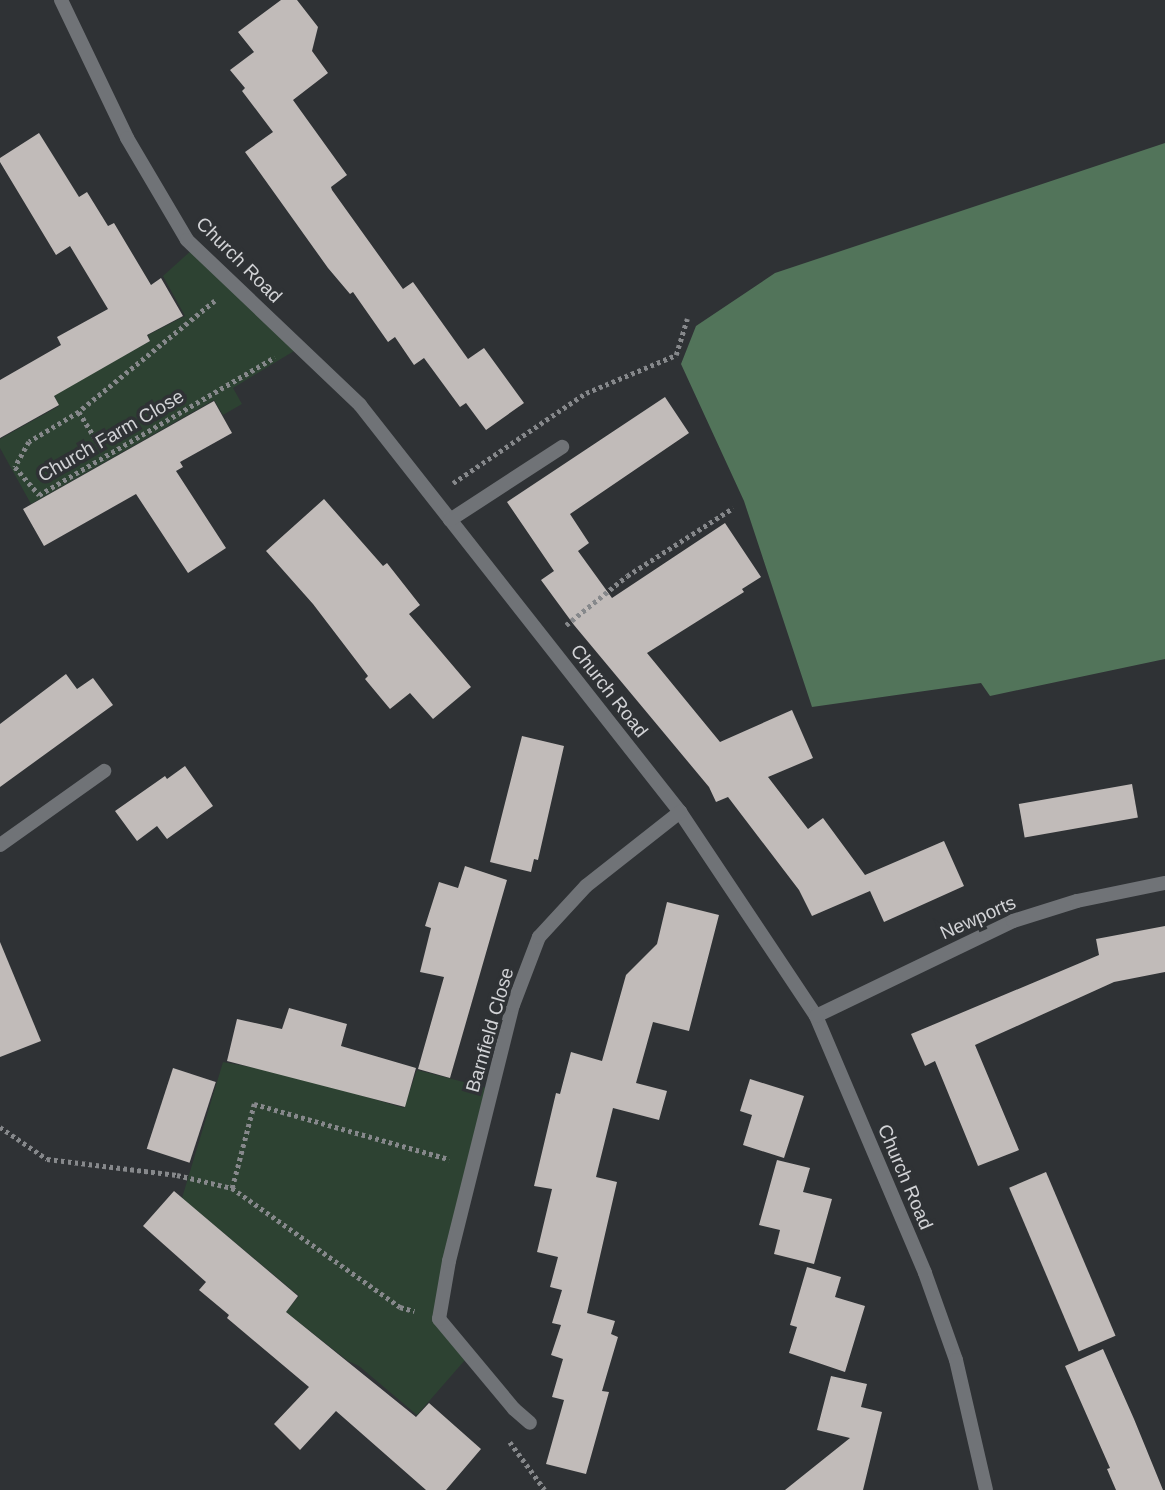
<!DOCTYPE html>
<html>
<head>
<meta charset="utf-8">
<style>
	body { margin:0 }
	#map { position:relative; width:1165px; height:1490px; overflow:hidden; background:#2f3235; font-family:Arial,sans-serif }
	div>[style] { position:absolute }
	.green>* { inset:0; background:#2d4232 }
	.forest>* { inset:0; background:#52745a }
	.building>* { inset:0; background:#c1bbb9; transform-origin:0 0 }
	.path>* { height:4.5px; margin-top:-2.25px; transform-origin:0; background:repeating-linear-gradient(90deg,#86888b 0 3.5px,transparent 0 7px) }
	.service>* { height:14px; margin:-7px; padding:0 7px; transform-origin:7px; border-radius:7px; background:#707377 }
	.minor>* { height:14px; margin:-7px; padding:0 7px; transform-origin:7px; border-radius:7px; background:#707377 }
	span { translate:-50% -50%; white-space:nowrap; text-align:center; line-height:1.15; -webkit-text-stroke:7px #2f3235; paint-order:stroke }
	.street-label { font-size:19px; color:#d2d3d6 }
</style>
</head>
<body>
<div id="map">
	<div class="green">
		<div style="clip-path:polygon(194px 248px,299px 348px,233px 388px,242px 404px,223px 415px,214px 400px,31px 504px,0 448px,0 439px,59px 406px,54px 395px,150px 341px,148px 335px,185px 316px,163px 276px)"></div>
		<div style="clip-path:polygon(223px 1062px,289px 1074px,404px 1108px,417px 1070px,491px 1089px,438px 1319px,465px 1360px,417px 1415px,359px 1366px,348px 1361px,286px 1312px,299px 1296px,182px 1198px)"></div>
	</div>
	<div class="forest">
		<div style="clip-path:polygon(1165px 143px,1165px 659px,990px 696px,981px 683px,812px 707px,744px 501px,681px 364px,696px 326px,775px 273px)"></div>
	</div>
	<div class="building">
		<div style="clip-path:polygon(281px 0,297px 0,318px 27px,312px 51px,328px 73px,293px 100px,347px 175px,331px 187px,332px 190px,403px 289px,413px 282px,468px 359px,484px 348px,524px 403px,486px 430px,466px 403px,460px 407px,424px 358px,414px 365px,395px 337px,388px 342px,353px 292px,350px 294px,328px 268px,245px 152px,273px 132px,242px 91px,245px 88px,230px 70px,254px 52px,238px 32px)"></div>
		<div style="clip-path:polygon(39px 133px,79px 197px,87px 192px,108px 226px,114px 223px,151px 285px,161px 278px,183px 316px,147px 335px,150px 341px,54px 396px,59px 405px,0 438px,0 380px,61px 345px,57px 337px,108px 309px,70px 246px,56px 255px,0 162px,0 158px)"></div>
		<div style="clip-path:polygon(665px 397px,689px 433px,570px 514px,589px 543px,578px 551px,612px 598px,725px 523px,761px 577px,742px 589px,744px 592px,647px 653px,720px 742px,792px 710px,813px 758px,768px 777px,808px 829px,823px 818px,865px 875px,944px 841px,964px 886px,884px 922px,870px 891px,812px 916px,799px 890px,728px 797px,716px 802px,709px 787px,574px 625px,541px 580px,554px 571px,507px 502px)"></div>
		<div style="clip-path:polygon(214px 401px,232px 433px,180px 462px,183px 467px,176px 471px,226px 548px,188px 573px,136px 494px,44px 546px,23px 509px)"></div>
		<div style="clip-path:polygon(324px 499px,383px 566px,387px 563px,420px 605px,409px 614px,471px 687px,433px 719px,410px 693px,390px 709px,365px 679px,368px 676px,313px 604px,266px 551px)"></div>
		<div style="clip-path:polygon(66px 674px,77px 689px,93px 678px,113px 705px,0 787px,0 724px)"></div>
		<div style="clip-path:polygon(522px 736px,564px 746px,538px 860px,534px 859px,531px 872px,490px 862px)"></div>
		<div style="clip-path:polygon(185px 766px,213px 806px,167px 839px,157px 826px,137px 841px,115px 811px,165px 776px,167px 779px)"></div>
		<div style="left:1132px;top:784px;width:34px;height:115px;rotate:80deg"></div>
		<div style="clip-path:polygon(465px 866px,507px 880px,450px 1078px,418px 1069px,444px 977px,420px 972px,431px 928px,425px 926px,439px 882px,458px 888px)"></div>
		<div style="clip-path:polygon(667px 902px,719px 915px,689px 1031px,653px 1022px,636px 1083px,667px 1091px,659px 1120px,613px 1108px,596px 1177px,617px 1182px,587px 1313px,615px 1321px,611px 1334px,618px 1337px,602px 1391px,609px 1392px,586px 1474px,546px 1464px,564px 1400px,552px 1397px,563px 1359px,551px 1355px,561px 1325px,552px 1323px,562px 1290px,550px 1287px,558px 1257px,537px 1252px,552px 1189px,534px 1186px,556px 1093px,560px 1094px,571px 1052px,602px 1061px,626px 975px,657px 944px)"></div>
		<div style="clip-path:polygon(1165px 926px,1165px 972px,1114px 982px,975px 1045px,1019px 1150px,978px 1166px,935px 1061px,925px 1066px,911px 1034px,1099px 955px,1096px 939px)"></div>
		<div style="clip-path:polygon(0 942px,41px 1041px,0 1057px)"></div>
		<div style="clip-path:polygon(289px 1008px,347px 1024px,341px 1046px,416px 1068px,405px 1107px,227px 1061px,237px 1019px,282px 1029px)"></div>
		<div style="left:173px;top:1068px;width:45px;height:85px;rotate:18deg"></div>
		<div style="clip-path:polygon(750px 1079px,804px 1096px,784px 1158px,743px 1145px,752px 1115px,740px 1111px)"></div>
		<div style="clip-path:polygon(777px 1160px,810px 1168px,803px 1192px,832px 1199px,814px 1264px,774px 1254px,780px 1230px,759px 1225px)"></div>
		<div style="left:1046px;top:1172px;width:178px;height:40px;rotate:67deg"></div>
		<div style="clip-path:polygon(174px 1191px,298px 1296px,286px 1312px,416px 1417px,429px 1403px,481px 1449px,446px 1490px,426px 1490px,336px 1411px,300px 1450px,274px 1424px,309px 1387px,227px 1318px,229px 1315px,199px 1290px,206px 1282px,143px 1226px)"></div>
		<div style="clip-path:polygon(807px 1267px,841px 1277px,835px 1297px,865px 1306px,845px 1372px,789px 1353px,797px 1327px,790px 1325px)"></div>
		<div style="clip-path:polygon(1103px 1349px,1134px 1419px,1163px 1490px,1116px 1490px,1107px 1469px,1110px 1468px,1065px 1366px)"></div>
		<div style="clip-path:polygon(831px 1376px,867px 1384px,861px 1407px,882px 1412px,863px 1490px,785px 1490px,850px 1438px,817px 1430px)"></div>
	</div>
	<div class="path">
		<div style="left:215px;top:301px;width:176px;rotate:140.8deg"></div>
		<div style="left:79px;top:412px;width:58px;rotate:149deg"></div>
		<div style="left:29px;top:442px;width:29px;rotate:119deg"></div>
		<div style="left:15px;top:467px;width:37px;rotate:49deg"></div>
		<div style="left:39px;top:495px;width:273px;rotate:-30.3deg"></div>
		<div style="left:79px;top:412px;width:49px;rotate:58.2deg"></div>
		<div style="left:453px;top:483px;width:161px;rotate:-34.1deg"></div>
		<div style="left:586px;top:393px;width:98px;rotate:-22.9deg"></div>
		<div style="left:676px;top:355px;width:38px;rotate:-73deg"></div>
		<div style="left:566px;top:625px;width:78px;rotate:-38.8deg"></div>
		<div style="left:627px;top:576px;width:126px;rotate:-32.7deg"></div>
		<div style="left:0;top:1127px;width:57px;rotate:34.2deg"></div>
		<div style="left:47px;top:1159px;width:131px;rotate:7deg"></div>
		<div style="left:177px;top:1175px;width:57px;rotate:13.3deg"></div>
		<div style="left:232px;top:1188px;width:206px;rotate:35.3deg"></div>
		<div style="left:400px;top:1307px;width:15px;rotate:16deg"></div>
		<div style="left:232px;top:1188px;width:87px;rotate:-75.3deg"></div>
		<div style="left:254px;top:1104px;width:203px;rotate:15.8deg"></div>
		<div style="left:510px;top:1442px;width:59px;rotate:53.9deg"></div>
	</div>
	<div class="service">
		<div style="left:439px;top:1319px;width:117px;rotate:50.2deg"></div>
		<div style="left:514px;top:1409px;width:21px;rotate:41deg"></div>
	</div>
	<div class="minor">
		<div style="left:61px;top:0;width:153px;rotate:64.4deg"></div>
		<div style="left:127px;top:138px;width:118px;rotate:59.5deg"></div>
		<div style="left:187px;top:240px;width:239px;rotate:43.6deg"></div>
		<div style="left:360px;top:405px;width:518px;rotate:51.82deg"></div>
		<div style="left:680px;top:812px;width:245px;rotate:56.3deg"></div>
		<div style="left:816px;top:1016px;width:279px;rotate:67deg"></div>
		<div style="left:925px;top:1273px;width:92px;rotate:70.4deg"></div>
		<div style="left:956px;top:1360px;width:133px;rotate:77deg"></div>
		<div style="left:450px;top:520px;width:134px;rotate:-33.1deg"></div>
		<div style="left:0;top:845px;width:128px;rotate:-35.4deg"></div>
		<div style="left:816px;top:1016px;width:219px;rotate:-25.7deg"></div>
		<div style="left:1013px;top:921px;width:67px;rotate:-17.4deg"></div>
		<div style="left:1077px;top:901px;width:90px;rotate:-11.6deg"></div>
		<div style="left:439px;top:1319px;width:59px;rotate:-80.2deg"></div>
		<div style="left:449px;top:1261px;width:264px;rotate:-76deg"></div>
		<div style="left:513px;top:1005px;width:73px;rotate:-69.1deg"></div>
		<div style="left:539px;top:937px;width:69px;rotate:-47.3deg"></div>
		<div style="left:586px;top:886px;width:120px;rotate:-38.2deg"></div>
	</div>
	<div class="street-label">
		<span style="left:239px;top:260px;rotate:45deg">Church Road</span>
		<span style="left:111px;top:436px;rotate:-30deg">Church Farm Close</span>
		<span style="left:609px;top:691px;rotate:52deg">Church Road</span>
		<span style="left:978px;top:918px;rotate:-24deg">Newports</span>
		<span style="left:490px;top:1030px;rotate:-74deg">Barnfield Close</span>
		<span style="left:905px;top:1177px;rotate:67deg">Church Road</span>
	</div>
</div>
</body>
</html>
